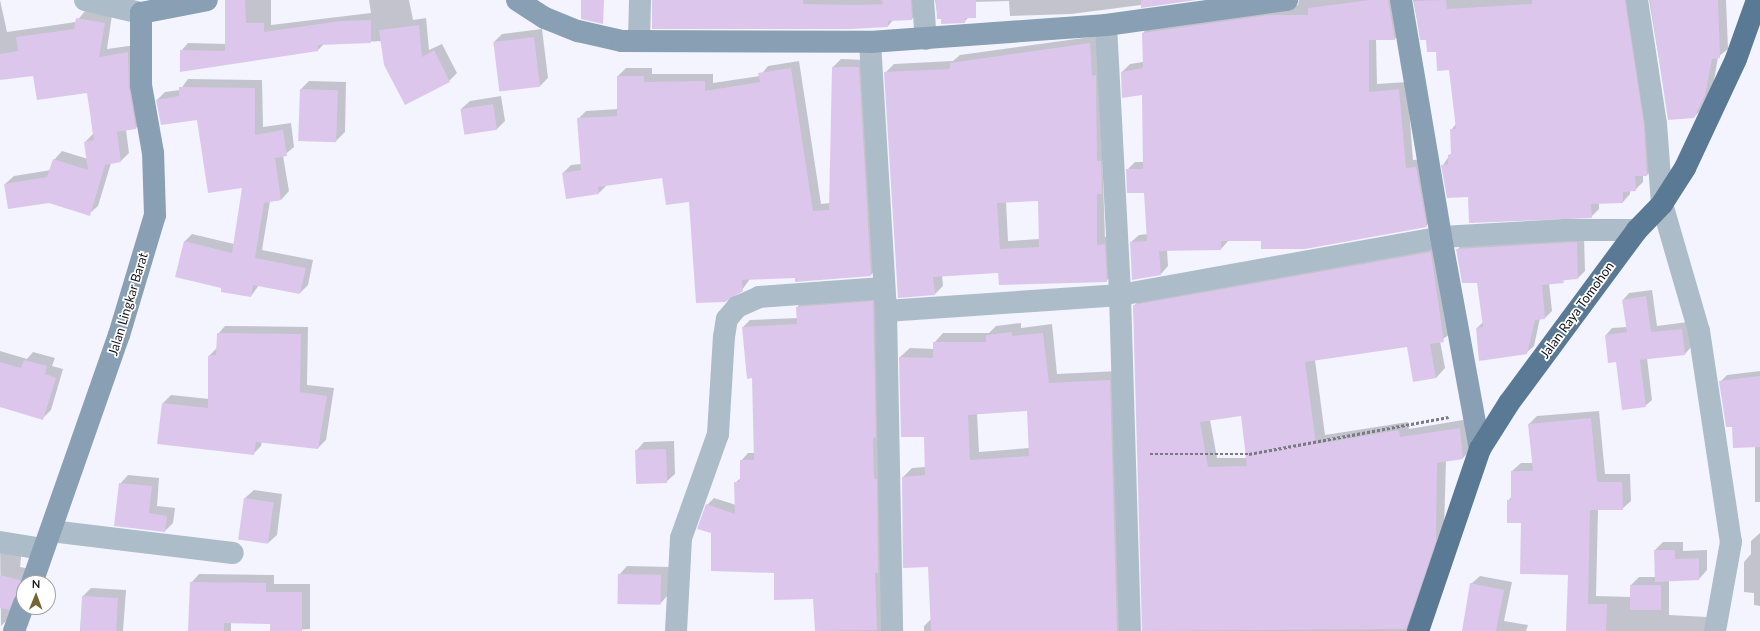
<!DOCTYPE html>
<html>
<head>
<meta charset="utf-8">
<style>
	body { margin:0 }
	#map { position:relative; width:1760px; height:631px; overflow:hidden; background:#f3f4ff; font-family:Lato,sans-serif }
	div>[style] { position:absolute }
	.shadow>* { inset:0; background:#0003 }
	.building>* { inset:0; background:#ddc6eb; transform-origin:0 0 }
	.path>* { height:2.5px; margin-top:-1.25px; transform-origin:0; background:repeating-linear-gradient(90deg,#797a83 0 3px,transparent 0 5px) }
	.street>* { height:22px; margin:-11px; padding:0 11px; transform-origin:11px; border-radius:11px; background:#adbcc9 }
	.secondary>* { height:22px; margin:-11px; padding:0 11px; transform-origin:11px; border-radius:11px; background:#899fb3 }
	.highway>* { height:22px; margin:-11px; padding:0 11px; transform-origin:11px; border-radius:11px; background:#597995 }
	span { translate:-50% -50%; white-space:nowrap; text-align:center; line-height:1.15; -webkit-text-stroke:3.5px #fff; paint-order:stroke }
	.street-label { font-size:13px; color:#13141d }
	.north { position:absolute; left:16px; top:575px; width:40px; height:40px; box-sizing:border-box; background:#fff; border:1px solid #a1a1a5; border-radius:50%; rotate:1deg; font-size:11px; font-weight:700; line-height:16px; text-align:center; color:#13141d }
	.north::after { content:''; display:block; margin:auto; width:14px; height:18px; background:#786433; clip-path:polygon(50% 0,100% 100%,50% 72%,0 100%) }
</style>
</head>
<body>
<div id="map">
	<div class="shadow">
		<div style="clip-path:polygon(0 0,7px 32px,76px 22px,85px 11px,112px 15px,107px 49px,136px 45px,144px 120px,136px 128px,126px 130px,129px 153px,121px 161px,111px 163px,98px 206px,89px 214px,5px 184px,14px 176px,51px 170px,54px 160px,62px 151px,88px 159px,85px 142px,93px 134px,88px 91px,34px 75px,0 79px)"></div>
		<div style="clip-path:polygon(226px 0,271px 0,271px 25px,371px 13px,369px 0,409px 0,413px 20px,426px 18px,429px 50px,442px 44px,457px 73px,449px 81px,382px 41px,324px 44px,318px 50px,245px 61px,181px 51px,188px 43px,226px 44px)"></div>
		<div style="clip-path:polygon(674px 0,919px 0,919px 11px,912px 19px,894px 19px,888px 26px)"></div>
		<div style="clip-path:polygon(935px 0,1180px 0,1071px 14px,1010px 16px,1009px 1px,971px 2px,972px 14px,964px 22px,938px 18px)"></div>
		<div style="clip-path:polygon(1299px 0,1397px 0,1402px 31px,1395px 39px,1376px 39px,1377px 84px,1407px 82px,1413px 160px,1424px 159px,1434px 218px,1426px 226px,1262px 240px,1229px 240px,1221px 249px,1167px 250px,1168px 266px,1161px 274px,1131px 242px,1139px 235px,1148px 234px,1145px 192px,1127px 170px,1135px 162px,1144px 162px,1143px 94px,1122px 72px,1130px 64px,1143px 62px,1143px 33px,1150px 25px,1298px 5px)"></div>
		<div style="clip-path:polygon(1413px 0,1633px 0,1655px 167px,1647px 175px,1643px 175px,1643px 182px,1635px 190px,1630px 190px,1630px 194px,1623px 202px,1599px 203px,1599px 209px,1591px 217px,1469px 196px,1443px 165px,1452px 152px,1451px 130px,1456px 124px,1450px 69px,1427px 39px,1421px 39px)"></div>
		<div style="clip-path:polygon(1649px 0,1726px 0,1728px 49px,1718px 57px,1713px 87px,1702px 109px,1694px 117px,1669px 118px)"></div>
		<div style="clip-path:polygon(542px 29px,548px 78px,540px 86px,500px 91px,494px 42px,502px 34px)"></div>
		<div style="clip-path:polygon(evenodd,1098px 36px,1105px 237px,1113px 236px,1115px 273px,1106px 281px,999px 272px,942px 275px,943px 286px,935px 294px,885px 73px,894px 64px,953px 61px,960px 55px,1098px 36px,1039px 200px,1040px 239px,1008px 241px,1006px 201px,1039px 200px)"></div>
		<div style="clip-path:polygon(841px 59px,867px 60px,879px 267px,871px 275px,796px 281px,796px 277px,750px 279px,742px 290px,690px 200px,662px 177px,607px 185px,599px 193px,563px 173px,571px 165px,581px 164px,578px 119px,586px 111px,618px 109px,618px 76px,626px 68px,652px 68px,652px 74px,713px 74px,713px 83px,760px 76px,768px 66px,799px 61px,821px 204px,830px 203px,833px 67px)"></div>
		<div style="clip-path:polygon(188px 79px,262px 80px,263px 127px,291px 123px,294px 147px,283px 156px,289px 191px,281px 200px,270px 201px,262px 250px,313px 260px,308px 285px,300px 293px,259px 285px,251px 296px,223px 287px,184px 242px,192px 234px,234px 244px,244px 187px,198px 119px,157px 100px,165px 92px,180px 90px)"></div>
		<div style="clip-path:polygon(309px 81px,346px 82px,345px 132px,336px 141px,301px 89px)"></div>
		<div style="clip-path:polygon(501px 96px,505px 121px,497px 129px,461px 109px,470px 101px)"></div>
		<div style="clip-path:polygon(1584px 236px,1585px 271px,1578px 278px,1549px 283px,1552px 311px,1545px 318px,1540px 318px,1534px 346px,1526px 353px,1477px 328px,1483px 322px,1478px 282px,1457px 250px,1464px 242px)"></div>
		<div style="clip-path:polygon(evenodd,1440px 243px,1453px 332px,1440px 341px,1445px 368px,1436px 378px,1408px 346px,1315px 360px,1325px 435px,1408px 422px,1409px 429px,1469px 419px,1472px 448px,1463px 458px,1446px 460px,1444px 531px,1409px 631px,1143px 631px,1134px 306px,1143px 296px,1440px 243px,1242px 415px,1247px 458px,1217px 458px,1210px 420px,1242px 415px)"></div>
		<div style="clip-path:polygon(1652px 290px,1657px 326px,1688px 322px,1691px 347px,1685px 354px,1647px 358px,1652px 400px,1645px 406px,1617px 361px,1609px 362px,1606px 335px,1612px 328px,1627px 327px,1623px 300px,1629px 293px)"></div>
		<div style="clip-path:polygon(880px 295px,884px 631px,820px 631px,814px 598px,712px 533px,707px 505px,714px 498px,736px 505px,735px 483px,741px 478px,741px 461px,748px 453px,755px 453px,753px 377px,743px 327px,750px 320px,798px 318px,797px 307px,804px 300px)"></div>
		<div style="clip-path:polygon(evenodd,1021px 323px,1021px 328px,1052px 324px,1057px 374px,1119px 371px,1132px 631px,924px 631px,924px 626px,931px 619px,929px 566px,903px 477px,912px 468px,926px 467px,925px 436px,900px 357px,910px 348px,934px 349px,934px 343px,943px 333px,989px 333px,996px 326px,1021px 323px,1028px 410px,1030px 448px,979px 452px,977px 413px,1028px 410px)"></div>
		<div style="clip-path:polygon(225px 326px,308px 327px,307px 385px,334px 388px,326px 440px,318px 448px,262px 441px,261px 446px,253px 454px,163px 403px,171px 395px,209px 399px,209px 356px,217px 348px,218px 334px)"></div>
		<div style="clip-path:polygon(0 351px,27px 359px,33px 352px,55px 358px,52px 366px,63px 369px,51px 410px,43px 418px,0 406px)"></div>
		<div style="clip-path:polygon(1760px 371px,1760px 502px,1755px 502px,1755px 446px,1733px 426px,1720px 382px,1727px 375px)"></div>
		<div style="clip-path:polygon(1599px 411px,1605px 474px,1630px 474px,1631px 501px,1622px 509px,1598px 509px,1596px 596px,1631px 597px,1631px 585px,1639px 577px,1655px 577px,1655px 550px,1663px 542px,1683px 542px,1683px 551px,1707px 550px,1707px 570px,1699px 579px,1669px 580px,1669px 615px,1707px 617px,1707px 631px,1567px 631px,1571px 499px,1522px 522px,1508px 501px,1512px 496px,1512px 471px,1521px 463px,1533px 463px,1529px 424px,1537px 416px)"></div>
		<div style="clip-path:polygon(674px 441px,675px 474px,666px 482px,636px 451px,644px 442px)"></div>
		<div style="clip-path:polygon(128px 475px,159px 478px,157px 506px,175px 508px,173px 523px,165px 531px,120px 484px)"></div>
		<div style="clip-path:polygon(254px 490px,282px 494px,277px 535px,268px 543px,240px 539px,245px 498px)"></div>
		<div style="clip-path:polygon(1760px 533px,1760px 606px,1754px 605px,1754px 593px,1744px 592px,1744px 562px,1751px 554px,1751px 541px)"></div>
		<div style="clip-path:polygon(0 538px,22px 548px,20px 567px,31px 569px,12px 615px,1px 626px)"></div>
		<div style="clip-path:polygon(627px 566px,669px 567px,668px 595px,660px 604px,619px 575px)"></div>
		<div style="clip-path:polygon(199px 574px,274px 575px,274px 584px,310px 584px,310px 629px,271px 631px,271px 623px,231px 622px,231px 631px,189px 631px,191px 583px)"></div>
		<div style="clip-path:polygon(1480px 576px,1512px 582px,1504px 621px,1528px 625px,1526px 631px,1463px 631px,1471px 584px)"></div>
		<div style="clip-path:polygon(91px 588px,126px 590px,123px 631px,80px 631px,83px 596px)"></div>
	</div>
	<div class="building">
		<div style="clip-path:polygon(225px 0,245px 0,246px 23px,264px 23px,264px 32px,340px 21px,371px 20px,371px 43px,318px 45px,318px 51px,180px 72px,180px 50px,225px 51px)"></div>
		<div style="clip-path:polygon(581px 0,604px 0,603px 24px,581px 19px)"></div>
		<div style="clip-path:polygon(652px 0,803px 0,803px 4px,858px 5px,883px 4px,882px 0,911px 0,912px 20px,888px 21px,888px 27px,851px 29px,652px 29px)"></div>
		<div style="clip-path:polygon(936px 0,976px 0,976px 18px,965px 18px,965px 23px,941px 24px,941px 19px,937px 19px)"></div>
		<div style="clip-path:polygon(1141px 0,1196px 0,1141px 8px)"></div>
		<div style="clip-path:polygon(1370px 0,1388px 0,1395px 40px,1369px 40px,1369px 92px,1399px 89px,1406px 168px,1416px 167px,1427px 227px,1305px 249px,1261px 249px,1261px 241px,1221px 241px,1221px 250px,1159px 251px,1161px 275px,1132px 280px,1130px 242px,1147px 241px,1144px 193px,1127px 193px,1126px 169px,1143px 169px,1142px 95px,1122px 98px,1121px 72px,1143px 68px,1142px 33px,1268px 15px,1308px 15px,1308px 8px)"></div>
		<div style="clip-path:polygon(1446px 0,1447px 9px,1532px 4px,1532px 0,1625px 0,1644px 125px,1647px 176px,1635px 176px,1636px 191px,1623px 192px,1623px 203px,1591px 204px,1592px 218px,1469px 223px,1468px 197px,1447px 198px,1441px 165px,1448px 164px,1448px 155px,1451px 154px,1450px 129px,1456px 129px,1449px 70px,1437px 71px,1436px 52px,1427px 52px,1426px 40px,1420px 40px,1414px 1px)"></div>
		<div style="clip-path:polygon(1650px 0,1718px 0,1720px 58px,1712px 59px,1705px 95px,1694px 118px,1668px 120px)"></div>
		<div style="clip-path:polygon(76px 18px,105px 23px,99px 57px,128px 52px,129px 87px,136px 129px,117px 132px,121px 162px,105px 165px,90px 216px,49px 203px,8px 209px,4px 184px,47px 177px,53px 159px,88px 170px,84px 142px,94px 140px,87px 93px,37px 100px,33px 76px,0 80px,0 54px,18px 51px,16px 37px,74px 29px)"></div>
		<div style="clip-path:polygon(419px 25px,422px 57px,434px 50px,450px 82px,405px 105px,384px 65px,379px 30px)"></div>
		<div style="left:534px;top:37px;width:50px;height:41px;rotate:83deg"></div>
		<div style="clip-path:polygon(evenodd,1090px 43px,1092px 76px,1096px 75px,1097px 161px,1101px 161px,1102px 194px,1097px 194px,1097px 245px,1105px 244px,1107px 282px,999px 285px,998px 273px,933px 277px,935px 295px,898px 298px,884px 72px,950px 69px,950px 63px,1090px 43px,1038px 201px,1039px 247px,1000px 249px,997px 203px,1038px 201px)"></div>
		<div style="clip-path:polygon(832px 67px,859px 67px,871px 276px,795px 282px,795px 278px,742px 280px,743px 291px,725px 302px,696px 303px,689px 202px,666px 205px,662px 178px,598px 187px,599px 194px,566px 199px,562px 173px,581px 170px,577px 118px,617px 116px,617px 76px,644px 76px,644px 82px,705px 81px,705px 91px,760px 82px,758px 73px,791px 68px,813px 211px,829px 210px)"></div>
		<div style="clip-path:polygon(179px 87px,255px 88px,255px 135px,283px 130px,287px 156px,275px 158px,281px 200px,264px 203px,255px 258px,306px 268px,300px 294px,253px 285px,251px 297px,221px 292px,221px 288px,175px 277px,184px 241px,232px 253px,242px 188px,208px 193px,197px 120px,161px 125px,156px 100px,179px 96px)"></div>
		<div style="left:300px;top:89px;width:38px;height:52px;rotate:2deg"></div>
		<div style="left:493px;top:104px;width:26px;height:33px;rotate:81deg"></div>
		<div style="clip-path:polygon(1577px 242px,1578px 279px,1563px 280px,1564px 283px,1542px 285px,1545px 319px,1535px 320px,1527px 354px,1479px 361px,1476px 328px,1483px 327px,1477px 283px,1462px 283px,1456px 249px)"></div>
		<div style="clip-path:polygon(evenodd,1431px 252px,1444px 342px,1430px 344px,1436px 378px,1413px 382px,1407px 347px,1305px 362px,1316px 444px,1399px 430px,1400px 437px,1460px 428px,1463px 459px,1437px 463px,1436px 541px,1406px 629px,1142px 631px,1133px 305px,1431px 252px,1241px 416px,1247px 466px,1208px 467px,1200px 422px,1241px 416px)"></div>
		<div style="clip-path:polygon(1646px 296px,1651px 332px,1682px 329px,1685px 355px,1640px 360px,1646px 407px,1622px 410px,1616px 362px,1608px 363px,1605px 335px,1627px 332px,1622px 300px)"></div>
		<div style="clip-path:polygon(873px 301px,876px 437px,873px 438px,874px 479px,877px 479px,878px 573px,875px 573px,877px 630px,815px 631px,813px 599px,774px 600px,774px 573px,711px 571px,711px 533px,697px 529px,706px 504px,735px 514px,734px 482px,740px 482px,740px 460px,754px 460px,752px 378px,747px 379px,742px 327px,797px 324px,796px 307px)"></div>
		<div style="clip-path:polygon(evenodd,1012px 332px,1012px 336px,1043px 333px,1049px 383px,1110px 380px,1117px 631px,931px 631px,928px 567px,903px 568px,902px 477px,925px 475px,924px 437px,901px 437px,899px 357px,933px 358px,933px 342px,986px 342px,986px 335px,1012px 332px,1027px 411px,1029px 456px,970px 460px,968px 415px,1027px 411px)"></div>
		<div style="clip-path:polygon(217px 333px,301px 334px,300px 392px,327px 396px,318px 449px,256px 442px,254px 455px,157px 444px,162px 403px,208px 408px,208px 356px,216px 355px)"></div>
		<div style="clip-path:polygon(24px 360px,47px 366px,45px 374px,56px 378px,43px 420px,0 407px,0 362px,21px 368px)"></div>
		<div style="clip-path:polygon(1760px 376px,1760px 447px,1733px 448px,1732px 427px,1726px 427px,1719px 381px)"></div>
		<div style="clip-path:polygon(1591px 418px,1597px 482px,1622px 482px,1623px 510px,1590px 510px,1588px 604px,1607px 604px,1606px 631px,1566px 631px,1568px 575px,1520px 574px,1521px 523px,1507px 523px,1507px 500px,1511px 500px,1511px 471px,1533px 471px,1528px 424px)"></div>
		<div style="left:666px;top:449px;width:34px;height:31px;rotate:88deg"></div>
		<div style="clip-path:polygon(119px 483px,152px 486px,149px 513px,167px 516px,165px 532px,114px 526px)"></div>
		<div style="left:244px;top:498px;width:30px;height:42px;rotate:8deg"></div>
		<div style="clip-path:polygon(1654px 550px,1675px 550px,1675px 559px,1699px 558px,1699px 580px,1655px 582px)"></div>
		<div style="left:618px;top:574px;width:43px;height:30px;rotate:1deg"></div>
		<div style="clip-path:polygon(0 575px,20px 580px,23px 592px,16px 595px,9px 610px,0 608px)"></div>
		<div style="clip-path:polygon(190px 582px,266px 583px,266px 592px,302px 592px,302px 631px,270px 631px,270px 624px,224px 623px,224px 631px,188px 631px)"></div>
		<div style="clip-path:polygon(1470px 583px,1504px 590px,1496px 631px,1462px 631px)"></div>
		<div style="left:1630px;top:585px;width:31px;height:25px"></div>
		<div style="left:82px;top:596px;width:36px;height:35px;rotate:3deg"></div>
	</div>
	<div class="path">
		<div style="left:1150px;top:454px;width:99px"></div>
		<div style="left:1249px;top:454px;width:203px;rotate:-10.5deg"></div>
	</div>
	<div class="street">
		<div style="left:85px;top:0;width:57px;rotate:13.1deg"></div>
		<div style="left:923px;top:0;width:39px;rotate:86deg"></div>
		<div style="left:1637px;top:0;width:125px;rotate:81.3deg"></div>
		<div style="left:1656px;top:124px;width:80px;rotate:85.7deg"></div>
		<div style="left:1662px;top:204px;width:132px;rotate:73.8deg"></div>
		<div style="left:1699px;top:331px;width:213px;rotate:81.4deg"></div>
		<div style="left:1731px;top:542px;width:90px;rotate:100.2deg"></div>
		<div style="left:1106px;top:25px;width:270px;rotate:87deg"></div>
		<div style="left:1120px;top:295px;width:336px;rotate:88.3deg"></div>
		<div style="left:639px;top:41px;width:41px;rotate:-88.6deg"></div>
		<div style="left:870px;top:42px;width:269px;rotate:86.6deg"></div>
		<div style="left:886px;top:311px;width:320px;rotate:88.9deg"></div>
		<div style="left:886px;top:311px;width:235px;rotate:-3.9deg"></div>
		<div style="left:1120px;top:295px;width:326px;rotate:-10.2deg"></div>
		<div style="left:1441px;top:237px;width:124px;rotate:-3.2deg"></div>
		<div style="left:1565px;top:230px;width:72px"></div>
		<div style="left:51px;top:531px;width:183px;rotate:6.9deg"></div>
		<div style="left:0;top:542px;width:44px;rotate:9.2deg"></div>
		<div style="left:676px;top:631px;width:93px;rotate:-86.9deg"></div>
		<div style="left:681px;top:538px;width:110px;rotate:-70.4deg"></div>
		<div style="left:718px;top:434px;width:97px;rotate:-86.5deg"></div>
		<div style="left:724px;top:337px;width:18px;rotate:-81deg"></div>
		<div style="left:727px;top:319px;width:16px;rotate:-50deg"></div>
		<div style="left:737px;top:307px;width:24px;rotate:-24deg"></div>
		<div style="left:759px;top:297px;width:124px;rotate:-4.2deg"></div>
	</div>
	<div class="secondary">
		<div style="left:517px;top:0;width:33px;rotate:33deg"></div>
		<div style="left:545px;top:18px;width:35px;rotate:22deg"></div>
		<div style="left:578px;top:31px;width:45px;rotate:12.8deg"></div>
		<div style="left:622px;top:41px;width:248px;rotate:0.2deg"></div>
		<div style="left:870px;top:42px;width:237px;rotate:-4.1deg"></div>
		<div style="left:1106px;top:25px;width:183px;rotate:-7.9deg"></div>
		<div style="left:1401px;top:0;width:240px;rotate:80.4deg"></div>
		<div style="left:1441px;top:237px;width:216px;rotate:79.6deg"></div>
		<div style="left:32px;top:583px;width:263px;rotate:-70.7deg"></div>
		<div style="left:119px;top:335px;width:125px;rotate:-73.3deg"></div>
		<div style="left:155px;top:215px;width:62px;rotate:-91.8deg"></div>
		<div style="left:153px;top:153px;width:69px;rotate:-100deg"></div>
		<div style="left:141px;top:85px;width:72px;rotate:-90deg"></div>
		<div style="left:141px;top:13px;width:67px;rotate:-11.1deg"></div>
		<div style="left:14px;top:631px;width:29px;rotate:-70deg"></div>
	</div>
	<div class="highway">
		<div style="left:1418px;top:631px;width:192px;rotate:-71.2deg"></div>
		<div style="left:1480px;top:449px;width:54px;rotate:-57.8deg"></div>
		<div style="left:1509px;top:403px;width:215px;rotate:-53.5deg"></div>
		<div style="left:1637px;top:230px;width:36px;rotate:-46deg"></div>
		<div style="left:1662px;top:204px;width:43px;rotate:-57.4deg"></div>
		<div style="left:1685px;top:168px;width:120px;rotate:-64.9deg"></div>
		<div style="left:1736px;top:59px;width:63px;rotate:-70.4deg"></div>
	</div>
	<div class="street-label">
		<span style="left:128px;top:304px;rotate:-73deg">Jalan Lingkar Barat</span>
		<span style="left:1577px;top:310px;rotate:-54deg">Jalan Raya Tomohon</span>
	</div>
	<div class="north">N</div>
</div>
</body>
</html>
